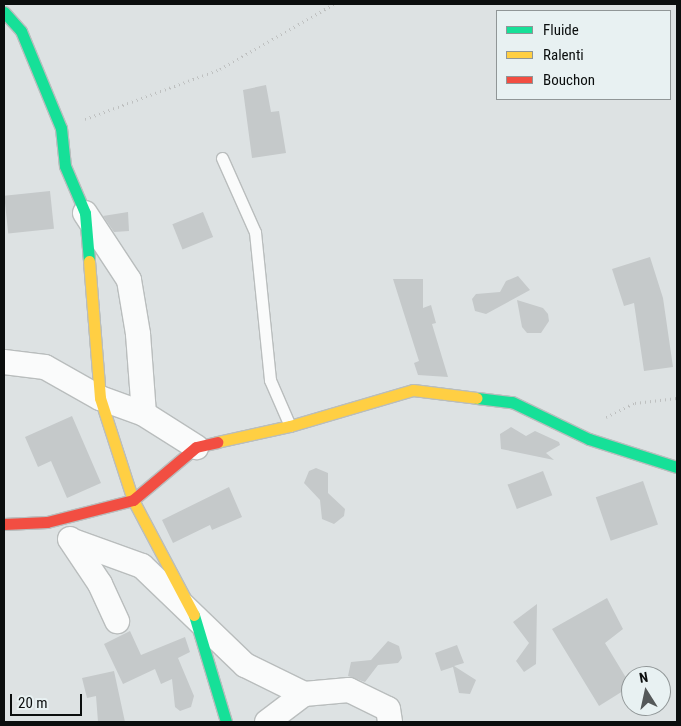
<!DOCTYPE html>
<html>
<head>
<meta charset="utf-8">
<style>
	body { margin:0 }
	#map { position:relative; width:681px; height:726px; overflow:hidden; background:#dde2e3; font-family:"Roboto Condensed",sans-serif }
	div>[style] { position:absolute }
	.building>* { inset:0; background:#c5c9ca; transform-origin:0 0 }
	.path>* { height:3px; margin-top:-1.5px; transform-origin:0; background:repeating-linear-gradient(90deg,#bec0c0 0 1px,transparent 0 5px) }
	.roads { filter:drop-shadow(1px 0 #b9bdbd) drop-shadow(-1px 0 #b9bdbd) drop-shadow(0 1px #b9bdbd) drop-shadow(0 -1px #b9bdbd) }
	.lane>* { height:11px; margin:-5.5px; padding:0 5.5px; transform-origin:5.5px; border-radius:5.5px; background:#fafbfb }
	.street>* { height:24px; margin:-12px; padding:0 12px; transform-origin:12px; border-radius:12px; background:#fafbfb }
	.fast>* { height:11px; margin:-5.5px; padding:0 5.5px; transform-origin:5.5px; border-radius:5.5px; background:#16e098 }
	.slow>* { height:11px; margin:-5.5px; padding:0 5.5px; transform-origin:5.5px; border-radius:5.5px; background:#ffcf43 }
	.jam>* { height:11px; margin:-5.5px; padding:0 5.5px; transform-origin:5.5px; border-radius:5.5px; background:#f24e42 }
	span { translate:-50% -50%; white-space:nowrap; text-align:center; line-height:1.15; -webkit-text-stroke:4px #e8f1f2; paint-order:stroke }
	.frame { position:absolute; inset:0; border:5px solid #0b0e0e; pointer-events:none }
	.legend { position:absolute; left:496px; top:10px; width:175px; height:90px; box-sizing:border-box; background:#e8f1f2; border:1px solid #909697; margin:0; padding:6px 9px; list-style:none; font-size:15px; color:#0b0e0e }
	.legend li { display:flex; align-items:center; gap:10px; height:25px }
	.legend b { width:25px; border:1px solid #909697 }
	.north { position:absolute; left:621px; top:666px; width:50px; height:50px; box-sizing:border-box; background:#e8f1f2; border:1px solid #909697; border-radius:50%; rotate:350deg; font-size:14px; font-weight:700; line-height:20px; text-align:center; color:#0b0e0e }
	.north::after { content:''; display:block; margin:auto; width:18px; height:22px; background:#545859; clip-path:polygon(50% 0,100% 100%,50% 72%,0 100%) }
	.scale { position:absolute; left:10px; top:694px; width:72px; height:22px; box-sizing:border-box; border:2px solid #0b0e0e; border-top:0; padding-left:6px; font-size:15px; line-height:18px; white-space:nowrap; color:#0b0e0e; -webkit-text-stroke:4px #e8f1f2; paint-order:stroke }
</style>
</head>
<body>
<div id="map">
	<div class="building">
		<div style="clip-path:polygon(266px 85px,271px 112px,279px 111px,286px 153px,252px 158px,243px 90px)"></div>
		<div style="left:50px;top:191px;width:38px;height:46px;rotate:84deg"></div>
		<div style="clip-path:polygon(128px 212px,129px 231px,114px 232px,103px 216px)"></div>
		<div style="left:203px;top:212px;width:27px;height:33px;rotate:68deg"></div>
		<div style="clip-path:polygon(650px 257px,663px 298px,673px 367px,644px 371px,634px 303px,624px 306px,612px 269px)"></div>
		<div style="clip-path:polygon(518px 276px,530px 290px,486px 314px,475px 311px,472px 299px,476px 294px,500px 292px,506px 281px)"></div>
		<div style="clip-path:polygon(393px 279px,423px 279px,423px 308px,431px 305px,436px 323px,432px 324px,448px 377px,418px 375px,414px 363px,419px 361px)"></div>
		<div style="clip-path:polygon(517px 300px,543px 308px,548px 314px,549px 321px,541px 333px,527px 333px,522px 327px)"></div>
		<div style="clip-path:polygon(72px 416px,101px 483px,67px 498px,51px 461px,38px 467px,25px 437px)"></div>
		<div style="clip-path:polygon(511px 427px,526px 436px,535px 431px,559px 442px,560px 445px,546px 453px,554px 460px,501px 449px,500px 434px)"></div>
		<div style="clip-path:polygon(316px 468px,328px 473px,328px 493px,345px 509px,344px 516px,334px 524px,322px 519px,320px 500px,304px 483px,309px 471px)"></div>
		<div style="left:543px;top:471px;width:26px;height:38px;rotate:69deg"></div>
		<div style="left:643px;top:481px;width:46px;height:50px;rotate:71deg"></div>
		<div style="clip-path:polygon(229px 487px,242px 517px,212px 530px,210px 525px,173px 543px,162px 520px)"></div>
		<div style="clip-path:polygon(607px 598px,623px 629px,605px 643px,631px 686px,599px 706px,552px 629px)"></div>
		<div style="clip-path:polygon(537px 604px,536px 664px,524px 672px,516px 661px,529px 643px,513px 622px)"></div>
		<div style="clip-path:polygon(130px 631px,141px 655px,185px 637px,190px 652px,178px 658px,194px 696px,191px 707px,180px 711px,175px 707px,172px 679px,161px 684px,155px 669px,123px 684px,104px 644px)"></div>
		<div style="clip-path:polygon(388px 641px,399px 646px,402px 658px,398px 663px,378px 665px,365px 682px,348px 676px,351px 662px,371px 660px)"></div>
		<div style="clip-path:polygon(457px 645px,464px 663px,454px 666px,476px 680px,470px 694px,459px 693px,453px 667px,441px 671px,435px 653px)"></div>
		<div style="clip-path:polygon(114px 671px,125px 722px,98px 722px,96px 696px,87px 698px,82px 678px)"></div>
	</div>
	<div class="path">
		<div style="left:85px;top:119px;width:144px;rotate:-20.3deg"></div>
		<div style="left:220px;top:69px;width:131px;rotate:-29.7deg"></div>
		<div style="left:606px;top:417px;width:32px;rotate:-26deg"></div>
		<div style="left:635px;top:403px;width:42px;rotate:-6.8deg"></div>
	</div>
	<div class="roads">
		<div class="lane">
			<div style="left:222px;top:158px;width:81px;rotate:66deg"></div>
			<div style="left:255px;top:232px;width:149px;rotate:84.2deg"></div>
			<div style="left:270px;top:380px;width:50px;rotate:66.5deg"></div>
		</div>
		<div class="street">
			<div style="left:85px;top:213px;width:80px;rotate:56.7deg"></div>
			<div style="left:129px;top:280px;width:55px;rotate:80.5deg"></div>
			<div style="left:138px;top:334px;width:80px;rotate:85.7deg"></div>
			<div style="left:4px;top:362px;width:41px;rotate:7deg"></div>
			<div style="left:45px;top:367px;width:63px;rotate:29.4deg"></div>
			<div style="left:100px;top:398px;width:47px;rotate:20deg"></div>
			<div style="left:144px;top:414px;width:62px;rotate:32.4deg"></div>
			<div style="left:70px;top:539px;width:54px;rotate:56.3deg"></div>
			<div style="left:100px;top:584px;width:41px;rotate:65.3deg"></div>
			<div style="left:73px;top:541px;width:73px;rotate:19.9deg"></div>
			<div style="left:142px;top:566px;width:143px;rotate:43.9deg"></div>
			<div style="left:245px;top:665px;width:66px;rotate:26.2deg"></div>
			<div style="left:304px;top:694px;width:45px;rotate:-5.1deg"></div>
			<div style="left:349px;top:690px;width:43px;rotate:26deg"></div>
			<div style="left:388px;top:709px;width:13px;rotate:81deg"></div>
			<div style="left:267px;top:722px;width:46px;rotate:-37.1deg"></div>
		</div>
		<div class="fast">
			<div style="left:4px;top:12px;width:25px;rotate:48deg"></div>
			<div style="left:21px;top:31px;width:105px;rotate:67.6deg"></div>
			<div style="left:61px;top:128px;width:38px;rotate:84deg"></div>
			<div style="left:65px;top:166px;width:51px;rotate:66.9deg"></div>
			<div style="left:85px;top:213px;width:48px;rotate:85.2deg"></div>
			<div style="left:477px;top:398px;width:35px;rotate:7deg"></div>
			<div style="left:512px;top:402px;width:85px;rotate:25.7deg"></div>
			<div style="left:589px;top:439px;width:92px;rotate:17.7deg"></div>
			<div style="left:194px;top:615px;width:112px;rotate:73.3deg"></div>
		</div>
		<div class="slow">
			<div style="left:89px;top:261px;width:137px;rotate:85.4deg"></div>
			<div style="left:100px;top:398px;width:107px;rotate:72.1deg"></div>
			<div style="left:133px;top:500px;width:130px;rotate:62.1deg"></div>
			<div style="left:217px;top:442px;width:75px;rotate:-12.4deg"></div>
			<div style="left:290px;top:426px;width:128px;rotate:-16.3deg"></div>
			<div style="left:413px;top:390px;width:64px;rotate:7.1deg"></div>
		</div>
		<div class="jam">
			<div style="left:4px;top:524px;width:43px;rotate:-2.7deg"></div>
			<div style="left:47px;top:522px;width:89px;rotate:-14.3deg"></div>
			<div style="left:133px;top:500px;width:82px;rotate:-40.1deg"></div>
			<div style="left:196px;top:447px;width:22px;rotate:-13deg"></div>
		</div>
	</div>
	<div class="frame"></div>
	<ul class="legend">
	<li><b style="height:6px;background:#16e098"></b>Fluide</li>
	<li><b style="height:6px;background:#ffcf43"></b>Ralenti</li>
	<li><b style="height:6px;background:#f24e42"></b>Bouchon</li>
	</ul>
	<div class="north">N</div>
	<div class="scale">20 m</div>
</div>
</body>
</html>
